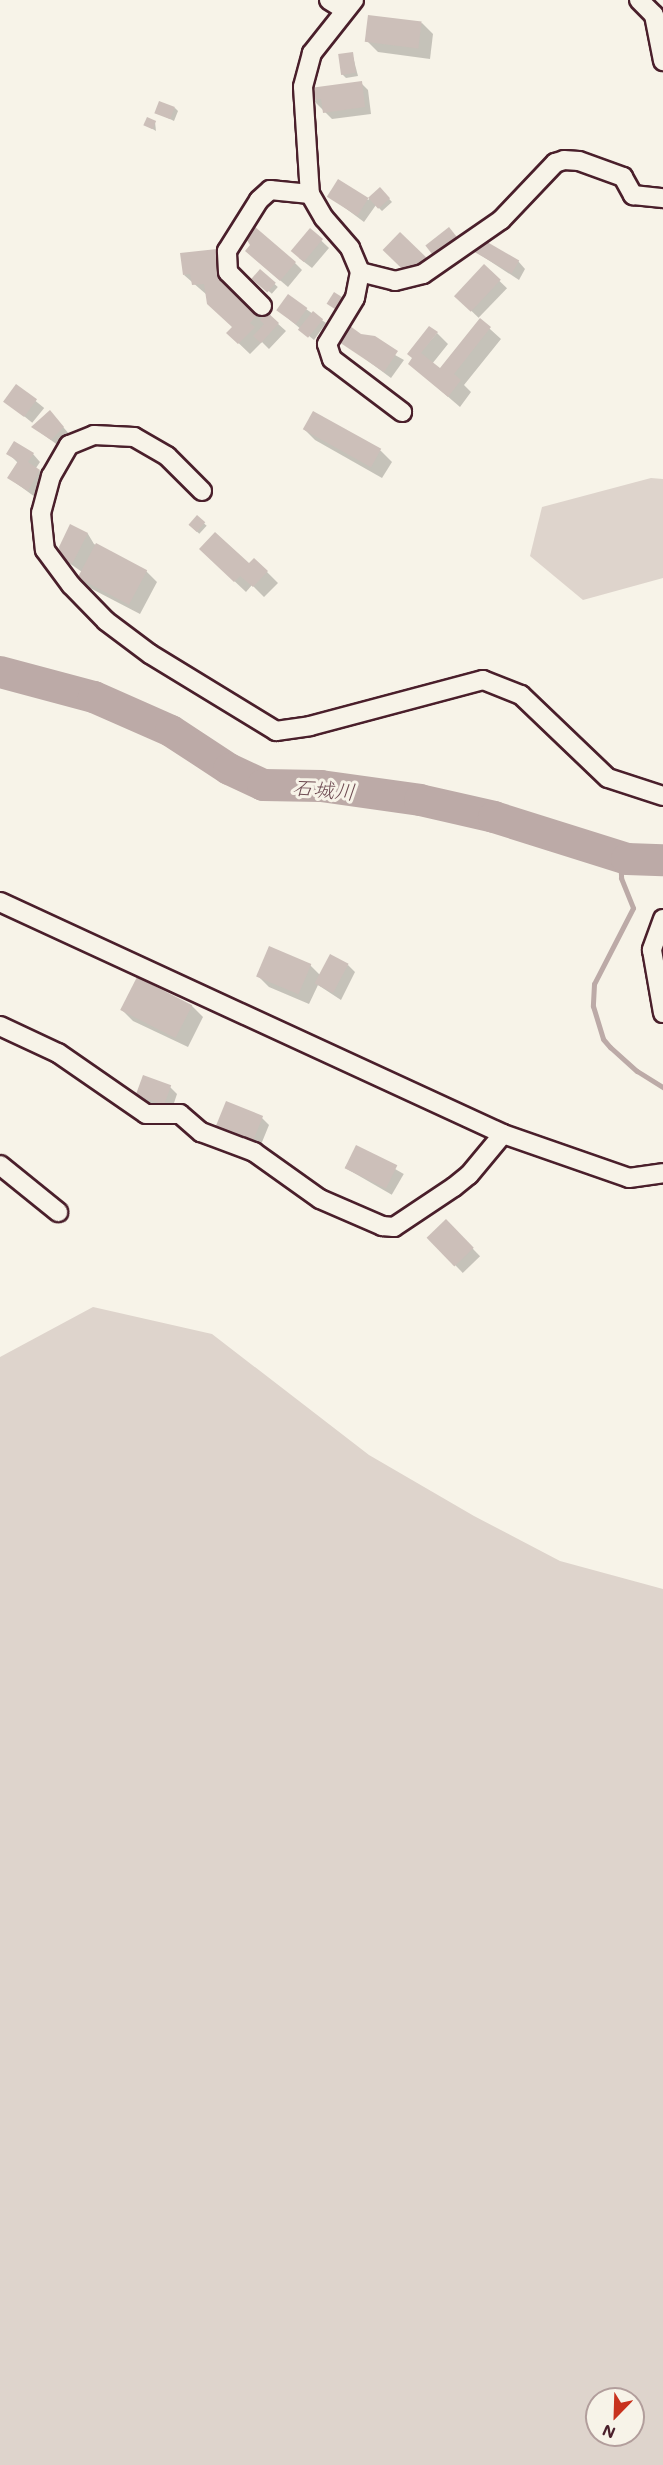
<!DOCTYPE html>
<html>
<head>
<meta charset="utf-8">
<style>
	body { margin:0 }
	#map { position:relative; width:663px; height:2465px; overflow:hidden; background:#f7f3e8; font-family:Mali,"Klee One",sans-serif }
	div>[style] { position:absolute }
	.green>* { inset:0; background:#ded4cc }
	.shadow>* { inset:0; background:#0003; transform-origin:0 0 }
	.stream>* { height:5px; margin:-2.5px; padding:0 2.5px; transform-origin:2.5px; border-radius:2.5px; background:#bcaaa7 }
	.river>* { height:32px; margin:-16px; padding:0 16px; transform-origin:16px; border-radius:16px; background:#bcaaa7 }
	.building>* { inset:0; background:#ccbfb9; transform-origin:0 0 }
	.roads { filter:drop-shadow(2px 0 #4a1f2b) drop-shadow(-2px 0 #4a1f2b) drop-shadow(0 2px #4a1f2b) drop-shadow(0 -2px #4a1f2b) }
	.street>* { height:18px; margin:-9px; padding:0 9px; transform-origin:9px; border-radius:9px; background:#f7f3e8 }
	span { translate:-50% -50%; white-space:nowrap; text-align:center; line-height:1.15; -webkit-text-stroke:6px #f7f3e8; paint-order:stroke }
	.water-label { font-size:21px; color:#6c4950; font-style:italic }
	.north { position:absolute; left:585px; top:2387px; width:60px; height:60px; box-sizing:border-box; background:#f7f3e8; border:2px solid #b29e9c; border-radius:50%; rotate:203deg; font-size:16px; font-weight:700; line-height:24px; text-align:center; color:#4a1f2b }
	.north::after { content:''; display:block; margin:auto; width:21px; height:27px; background:#c8321e; clip-path:polygon(50% 0,100% 100%,50% 72%,0 100%) }
</style>
</head>
<body>
<div id="map">
	<div class="green">
		<div style="clip-path:polygon(651px 478px,663px 479px,663px 578px,583px 600px,530px 556px,542px 507px)"></div>
		<div style="clip-path:polygon(evenodd,93px 1307px,212px 1334px,369px 1455px,474px 1516px,560px 1561px,663px 1589px,663px 2465px,0 2465px,0 1357px,93px 1307px,597px 2399px,633px 2399px,633px 2435px,597px 2435px,597px 2399px)"></div>
	</div>
	<div class="shadow">
		<div style="clip-path:polygon(422px 23px,433px 34px,430px 59px,378px 52px,367px 41px)"></div>
		<div style="clip-path:polygon(352px 53px,358px 76px,346px 78px,342px 74px)"></div>
		<div style="clip-path:polygon(361px 83px,368px 90px,371px 114px,332px 119px,313px 100px)"></div>
		<div style="clip-path:polygon(175px 108px,178px 111px,174px 121px,156px 112px)"></div>
		<div style="clip-path:polygon(155px 122px,156px 131px,146px 125px)"></div>
		<div style="clip-path:polygon(339px 181px,368px 200px,380px 189px,392px 202px,382px 211px,376px 205px,364px 222px,329px 196px)"></div>
		<div style="clip-path:polygon(310px 230px,329px 248px,312px 268px,299px 258px)"></div>
		<div style="clip-path:polygon(217px 250px,228px 261px,231px 287px,264px 318px,267px 314px,286px 331px,269px 349px,262px 342px,250px 354px,228px 333px,234px 328px,207px 295px,184px 275px)"></div>
		<div style="clip-path:polygon(476px 252px,518px 261px,525px 269px,519px 280px)"></div>
		<div style="clip-path:polygon(254px 258px,295px 263px,302px 270px,288px 287px)"></div>
		<div style="left:484px;top:266px;width:32px;height:41px;rotate:44deg"></div>
		<div style="left:260px;top:271px;width:24px;height:9px;rotate:42deg"></div>
		<div style="clip-path:polygon(306px 309px,326px 323px,314px 340px,278px 310px)"></div>
		<div style="clip-path:polygon(480px 320px,501px 339px,464px 385px,471px 392px,460px 407px,410px 364px,437px 333px,448px 344px,432px 364px,440px 371px)"></div>
		<div style="clip-path:polygon(361px 336px,404px 360px,391px 378px,341px 341px)"></div>
		<div style="left:17px;top:386px;width:35px;height:19px;rotate:39deg"></div>
		<div style="clip-path:polygon(314px 413px,381px 451px,392px 462px,382px 478px,315px 440px,304px 429px)"></div>
		<div style="clip-path:polygon(57px 420px,70px 435px,59px 446px,33px 427px)"></div>
		<div style="clip-path:polygon(8px 453px,33px 454px,40px 462px,36px 468px,47px 478px,35px 497px,9px 478px,18px 463px)"></div>
		<div style="left:197px;top:517px;width:13px;height:11px;rotate:42deg"></div>
		<div style="clip-path:polygon(71px 526px,88px 534px,94px 544px,146px 571px,157px 582px,140px 614px,90px 588px,79px 577px,82px 572px,62px 558px)"></div>
		<div style="clip-path:polygon(212px 560px,249px 565px,267px 572px,278px 583px,264px 597px,252px 585px,246px 592px)"></div>
		<div style="clip-path:polygon(270px 948px,310px 965px,320px 975px,348px 965px,355px 972px,341px 1000px,318px 985px,309px 1004px,269px 987px,258px 976px)"></div>
		<div style="clip-path:polygon(192px 1006px,203px 1017px,188px 1047px,133px 1021px,122px 1010px)"></div>
		<div style="clip-path:polygon(170px 1087px,177px 1094px,171px 1112px,145px 1102px,137px 1095px)"></div>
		<div style="clip-path:polygon(262px 1118px,269px 1125px,260px 1147px,225px 1133px,218px 1126px)"></div>
		<div style="left:357px;top:1147px;width:54px;height:24px;rotate:30deg"></div>
		<div style="left:446px;top:1221px;width:49px;height:24px;rotate:46deg"></div>
	</div>
	<div class="stream">
		<div style="left:620px;top:856px;width:22px;rotate:87deg"></div>
		<div style="left:621px;top:878px;width:32px;rotate:68deg"></div>
		<div style="left:633px;top:908px;width:85px;rotate:117.2deg"></div>
		<div style="left:594px;top:984px;width:22px;rotate:93deg"></div>
		<div style="left:593px;top:1006px;width:34px;rotate:73deg"></div>
		<div style="left:603px;top:1039px;width:11px;rotate:49deg"></div>
		<div style="left:610px;top:1047px;width:36px;rotate:42deg"></div>
		<div style="left:637px;top:1071px;width:31px;rotate:32deg"></div>
	</div>
	<div class="river">
		<div style="left:0;top:672px;width:97px;rotate:14.9deg"></div>
		<div style="left:94px;top:697px;width:84px;rotate:23.8deg"></div>
		<div style="left:171px;top:731px;width:69px;rotate:33.2deg"></div>
		<div style="left:229px;top:769px;width:38px;rotate:25deg"></div>
		<div style="left:263px;top:785px;width:58px;rotate:1deg"></div>
		<div style="left:321px;top:786px;width:100px;rotate:8deg"></div>
		<div style="left:420px;top:800px;width:76px;rotate:12.9deg"></div>
		<div style="left:494px;top:817px;width:139px;rotate:17.5deg"></div>
		<div style="left:627px;top:859px;width:36px;rotate:2deg"></div>
	</div>
	<div class="building">
		<div style="left:368px;top:15px;width:54px;height:27px;rotate:7deg"></div>
		<div style="left:353px;top:52px;width:21px;height:15px;rotate:82deg"></div>
		<div style="clip-path:polygon(362px 81px,365px 107px,323px 113px,321px 99px,311px 100px,310px 88px)"></div>
		<div style="left:159px;top:101px;width:17px;height:13px;rotate:21deg"></div>
		<div style="left:147px;top:117px;width:10px;height:9px;rotate:24deg"></div>
		<div style="left:338px;top:179px;width:36px;height:21px;rotate:32deg"></div>
		<div style="left:380px;top:187px;width:15px;height:16px;rotate:48deg"></div>
		<div style="clip-path:polygon(254px 226px,296px 262px,280px 281px,245px 251px,250px 245px,245px 237px)"></div>
		<div style="left:449px;top:227px;width:16px;height:30px;rotate:52deg"></div>
		<div style="left:310px;top:228px;width:17px;height:30px;rotate:40deg"></div>
		<div style="left:400px;top:232px;width:37px;height:25px;rotate:44deg"></div>
		<div style="left:482px;top:239px;width:43px;height:15px;rotate:30deg"></div>
		<div style="clip-path:polygon(217px 249px,221px 276px,260px 312px,250px 323px,255px 327px,238px 344px,226px 333px,232px 327px,207px 304px,204px 284px,192px 285px,190px 274px,183px 275px,180px 253px)"></div>
		<div style="left:484px;top:264px;width:23px;height:44px;rotate:43deg"></div>
		<div style="left:260px;top:269px;width:21px;height:13px;rotate:41deg"></div>
		<div style="left:334px;top:292px;width:13px;height:14px;rotate:32deg"></div>
		<div style="left:288px;top:294px;width:24px;height:20px;rotate:36deg"></div>
		<div style="left:313px;top:311px;width:13px;height:24px;rotate:39deg"></div>
		<div style="clip-path:polygon(267px 312px,279px 323px,261px 343px,253px 336px,264px 324px,260px 320px)"></div>
		<div style="clip-path:polygon(480px 318px,491px 327px,454px 374px,461px 380px,448px 397px,408px 364px,412px 358px,407px 354px,429px 326px,438px 332px,421px 353px,440px 368px)"></div>
		<div style="clip-path:polygon(350px 326px,361px 334px,375px 336px,398px 351px,384px 372px,339px 342px)"></div>
		<div style="left:16px;top:384px;width:26px;height:22px;rotate:36deg"></div>
		<div style="clip-path:polygon(50px 410px,64px 427px,51px 440px,31px 427px)"></div>
		<div style="left:313px;top:411px;width:78px;height:21px;rotate:29deg"></div>
		<div style="clip-path:polygon(14px 441px,34px 453px,28px 462px,40px 470px,28px 491px,7px 478px,18px 461px,6px 454px)"></div>
		<div style="left:197px;top:515px;width:11px;height:13px;rotate:41deg"></div>
		<div style="clip-path:polygon(70px 524px,88px 533px,72px 564px,61px 559px,59px 547px)"></div>
		<div style="clip-path:polygon(215px 532px,249px 563px,254px 558px,268px 571px,253px 587px,240px 576px,234px 582px,199px 549px)"></div>
		<div style="left:96px;top:543px;width:58px;height:39px;rotate:28deg"></div>
		<div style="left:269px;top:946px;width:46px;height:33px;rotate:23deg"></div>
		<div style="left:330px;top:954px;width:21px;height:33px;rotate:28deg"></div>
		<div style="left:137px;top:977px;width:62px;height:37px;rotate:27deg"></div>
		<div style="left:143px;top:1075px;width:30px;height:21px;rotate:20deg"></div>
		<div style="left:226px;top:1101px;width:40px;height:27px;rotate:22deg"></div>
		<div style="left:356px;top:1145px;width:46px;height:26px;rotate:26deg"></div>
		<div style="left:446px;top:1219px;width:40px;height:27px;rotate:46deg"></div>
	</div>
	<div class="roads">
		<div class="street">
			<div style="left:329px;top:0;width:19px;rotate:32deg"></div>
			<div style="left:354px;top:0;width:68px;rotate:128.4deg"></div>
			<div style="left:312px;top:53px;width:35px;rotate:105deg"></div>
			<div style="left:303px;top:87px;width:107px;rotate:86.3deg"></div>
			<div style="left:310px;top:194px;width:28px;rotate:60deg"></div>
			<div style="left:324px;top:218px;width:40px;rotate:49deg"></div>
			<div style="left:350px;top:248px;width:26px;rotate:67deg"></div>
			<div style="left:360px;top:272px;width:26px;rotate:101deg"></div>
			<div style="left:355px;top:298px;width:54px;rotate:121.3deg"></div>
			<div style="left:327px;top:344px;width:16px;rotate:72deg"></div>
			<div style="left:332px;top:359px;width:88px;rotate:37.1deg"></div>
			<div style="left:639px;top:0;width:21px;rotate:45deg"></div>
			<div style="left:654px;top:15px;width:47px;rotate:78.9deg"></div>
			<div style="left:360px;top:272px;width:36px;rotate:14deg"></div>
			<div style="left:395px;top:281px;width:29px;rotate:-14deg"></div>
			<div style="left:423px;top:274px;width:95px;rotate:-34.7deg"></div>
			<div style="left:501px;top:220px;width:79px;rotate:-46.5deg"></div>
			<div style="left:555px;top:163px;width:9px;rotate:-18deg"></div>
			<div style="left:564px;top:160px;width:15px;rotate:4deg"></div>
			<div style="left:579px;top:161px;width:47px;rotate:20deg"></div>
			<div style="left:623px;top:177px;width:21px;rotate:61deg"></div>
			<div style="left:633px;top:195px;width:30px;rotate:6deg"></div>
			<div style="left:262px;top:306px;width:48px;rotate:-135deg"></div>
			<div style="left:228px;top:272px;width:21px;rotate:-93deg"></div>
			<div style="left:227px;top:251px;width:60px;rotate:-57.9deg"></div>
			<div style="left:259px;top:200px;width:15px;rotate:-42deg"></div>
			<div style="left:270px;top:190px;width:40px;rotate:5.7deg"></div>
			<div style="left:202px;top:491px;width:49px;rotate:-135deg"></div>
			<div style="left:167px;top:456px;width:38px;rotate:-150deg"></div>
			<div style="left:134px;top:437px;width:40px;rotate:-177.1deg"></div>
			<div style="left:94px;top:435px;width:27px;rotate:158deg"></div>
			<div style="left:69px;top:445px;width:36px;rotate:120deg"></div>
			<div style="left:51px;top:476px;width:38px;rotate:105deg"></div>
			<div style="left:41px;top:513px;width:37px;rotate:84deg"></div>
			<div style="left:45px;top:550px;width:44px;rotate:53.4deg"></div>
			<div style="left:71px;top:585px;width:50px;rotate:45.8deg"></div>
			<div style="left:106px;top:621px;width:55px;rotate:36.9deg"></div>
			<div style="left:150px;top:654px;width:148px;rotate:31.4deg"></div>
			<div style="left:276px;top:731px;width:34px;rotate:-8deg"></div>
			<div style="left:310px;top:726px;width:179px;rotate:-14.9deg"></div>
			<div style="left:483px;top:680px;width:41px;rotate:21.5deg"></div>
			<div style="left:521px;top:695px;width:120px;rotate:43.7deg"></div>
			<div style="left:608px;top:778px;width:58px;rotate:18.1deg"></div>
			<div style="left:0;top:902px;width:554px;rotate:24.76deg"></div>
			<div style="left:503px;top:1134px;width:133px;rotate:19.2deg"></div>
			<div style="left:629px;top:1178px;width:34px;rotate:-8deg"></div>
			<div style="left:663px;top:919px;width:33px;rotate:110deg"></div>
			<div style="left:652px;top:950px;width:64px;rotate:80.1deg"></div>
			<div style="left:0;top:1026px;width:64px;rotate:25deg"></div>
			<div style="left:58px;top:1053px;width:107px;rotate:34.7deg"></div>
			<div style="left:146px;top:1114px;width:34px"></div>
			<div style="left:180px;top:1114px;width:28px;rotate:41deg"></div>
			<div style="left:201px;top:1132px;width:57px;rotate:20.7deg"></div>
			<div style="left:254px;top:1152px;width:81px;rotate:35.5deg"></div>
			<div style="left:320px;top:1199px;width:68px;rotate:23.5deg"></div>
			<div style="left:382px;top:1226px;width:12px;rotate:5deg"></div>
			<div style="left:394px;top:1227px;width:72px;rotate:-33.7deg"></div>
			<div style="left:454px;top:1187px;width:19px;rotate:-39deg"></div>
			<div style="left:469px;top:1175px;width:53px;rotate:-50.3deg"></div>
			<div style="left:0;top:1165px;width:75px;rotate:39deg"></div>
		</div>
	</div>
	<div class="water-label">
		<span style="left:324px;top:789px;rotate:5deg">石城川</span>
	</div>
	<div class="north">N</div>
</div>
</body>
</html>
